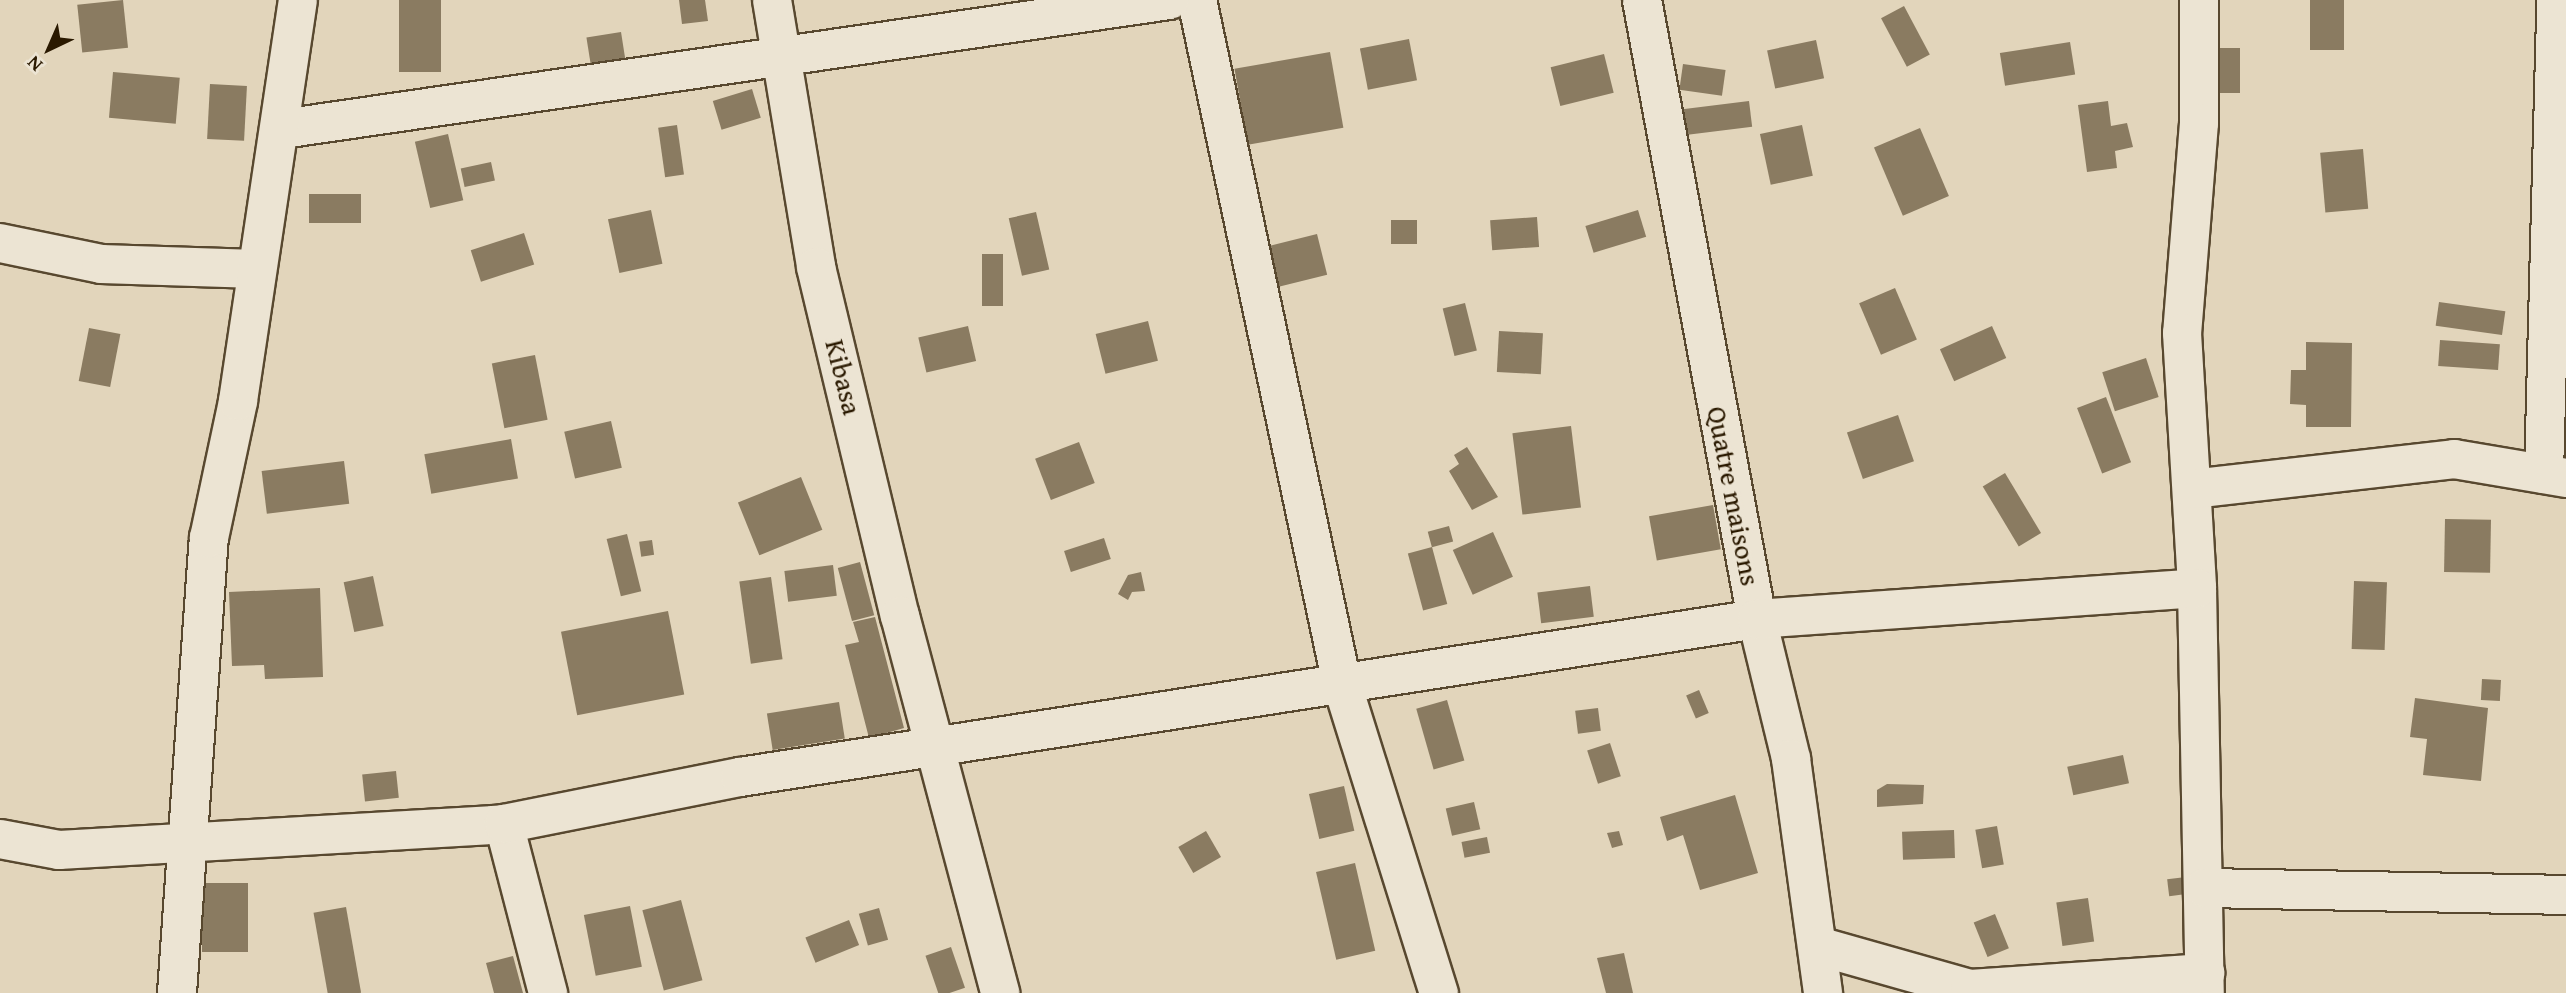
<!DOCTYPE html>
<html>
<head>
<meta charset="utf-8">
<style>
	body { margin:0 }
	#map { position:relative; width:2566px; height:993px; overflow:hidden; background:#e2d5bb; font-family:"Gentium Book Plus",serif }
	div>[style] { position:absolute }
	.building>* { inset:0; background:#8a7b61; transform-origin:0 0 }
	.roads { filter:drop-shadow(2px 0 #58482f) drop-shadow(-2px 0 #58482f) drop-shadow(0 2px #58482f) drop-shadow(0 -2px #58482f) }
	.street>* { height:38px; margin:-19px; padding:0 19px; transform-origin:19px; border-radius:19px; background:#ece4d3 }
	span { translate:-50% -50%; white-space:nowrap; text-align:center; line-height:1.15; -webkit-text-stroke:7px #ece4d3; paint-order:stroke }
	.street-label { font-size:28px; color:#2a1900 }
	.north { position:absolute; left:14px; top:14px; width:70px; height:70px; -webkit-text-stroke:5px #ece4d3; paint-order:stroke; rotate:224deg; font-size:19px; font-weight:700; line-height:28px; text-align:center; color:#2a1900 }
	.north::after { content:''; display:block; margin:auto; width:24px; height:32px; background:#2a1900; clip-path:polygon(50% 0,100% 100%,50% 72%,0 100%) }
</style>
</head>
<body>
<div id="map">
	<div class="building">
		<div style="left:123px;top:0;width:48px;height:46px;rotate:84deg"></div>
		<div style="left:399px;top:0;width:42px;height:72px"></div>
		<div style="clip-path:polygon(679px 0,705px 0,708px 21px,682px 24px)"></div>
		<div style="left:2310px;top:0;width:34px;height:50px"></div>
		<div style="left:1904px;top:6px;width:55px;height:26px;rotate:62deg"></div>
		<div style="left:621px;top:32px;width:30px;height:35px;rotate:81deg"></div>
		<div style="left:1409px;top:39px;width:42px;height:50px;rotate:79deg"></div>
		<div style="left:1816px;top:40px;width:39px;height:50px;rotate:78deg"></div>
		<div style="left:2070px;top:42px;width:33px;height:71px;rotate:81deg"></div>
		<div style="left:2214px;top:48px;width:26px;height:45px"></div>
		<div style="left:1330px;top:52px;width:77px;height:97px;rotate:80deg"></div>
		<div style="left:1604px;top:54px;width:40px;height:55px;rotate:76deg"></div>
		<div style="left:1683px;top:64px;width:43px;height:26px;rotate:8deg"></div>
		<div style="left:113px;top:72px;width:67px;height:46px;rotate:5deg"></div>
		<div style="left:210px;top:84px;width:37px;height:55px;rotate:3deg"></div>
		<div style="left:752px;top:89px;width:30px;height:41px;rotate:73deg"></div>
		<div style="left:1749px;top:101px;width:26px;height:69px;rotate:83deg"></div>
		<div style="clip-path:polygon(2108px 101px,2111px 126px,2127px 123px,2133px 147px,2115px 151px,2117px 168px,2087px 172px,2078px 105px)"></div>
		<div style="left:677px;top:125px;width:50px;height:19px;rotate:82deg"></div>
		<div style="left:1802px;top:125px;width:52px;height:43px;rotate:78deg"></div>
		<div style="left:1920px;top:128px;width:74px;height:50px;rotate:67deg"></div>
		<div style="left:448px;top:134px;width:68px;height:34px;rotate:77deg"></div>
		<div style="left:2363px;top:149px;width:60px;height:43px;rotate:85deg"></div>
		<div style="left:491px;top:162px;width:19px;height:31px;rotate:78deg"></div>
		<div style="left:361px;top:194px;width:29px;height:52px;rotate:90deg"></div>
		<div style="left:651px;top:210px;width:55px;height:44px;rotate:78deg"></div>
		<div style="left:1638px;top:210px;width:28px;height:55px;rotate:73deg"></div>
		<div style="left:1036px;top:212px;width:59px;height:28px;rotate:77deg"></div>
		<div style="left:1537px;top:217px;width:30px;height:47px;rotate:86deg"></div>
		<div style="left:1417px;top:220px;width:24px;height:26px;rotate:90deg"></div>
		<div style="left:524px;top:233px;width:33px;height:56px;rotate:72deg"></div>
		<div style="left:1317px;top:234px;width:42px;height:53px;rotate:76deg"></div>
		<div style="left:982px;top:254px;width:21px;height:52px"></div>
		<div style="left:1895px;top:288px;width:56px;height:39px;rotate:67deg"></div>
		<div style="left:2439px;top:302px;width:67px;height:24px;rotate:8deg"></div>
		<div style="left:1465px;top:303px;width:49px;height:23px;rotate:76deg"></div>
		<div style="left:1148px;top:321px;width:41px;height:54px;rotate:76deg"></div>
		<div style="left:968px;top:326px;width:36px;height:51px;rotate:77deg"></div>
		<div style="left:1992px;top:326px;width:35px;height:57px;rotate:66deg"></div>
		<div style="left:89px;top:328px;width:32px;height:54px;rotate:11deg"></div>
		<div style="left:1499px;top:331px;width:44px;height:41px;rotate:3deg"></div>
		<div style="left:2440px;top:340px;width:60px;height:26px;rotate:4deg"></div>
		<div style="clip-path:polygon(2306px 342px,2352px 343px,2351px 427px,2306px 427px,2306px 405px,2290px 404px,2291px 370px,2306px 370px)"></div>
		<div style="left:535px;top:355px;width:66px;height:44px;rotate:79deg"></div>
		<div style="left:2146px;top:358px;width:41px;height:46px;rotate:72deg"></div>
		<div style="left:2106px;top:397px;width:70px;height:31px;rotate:69deg"></div>
		<div style="left:1898px;top:415px;width:49px;height:54px;rotate:71deg"></div>
		<div style="left:611px;top:421px;width:48px;height:48px;rotate:77deg"></div>
		<div style="left:1571px;top:426px;width:82px;height:59px;rotate:83deg"></div>
		<div style="left:511px;top:439px;width:40px;height:88px;rotate:80deg"></div>
		<div style="left:1079px;top:442px;width:44px;height:47px;rotate:69deg"></div>
		<div style="clip-path:polygon(1467px 447px,1498px 497px,1472px 510px,1449px 471px,1459px 464px,1454px 455px)"></div>
		<div style="left:344px;top:461px;width:43px;height:83px;rotate:83deg"></div>
		<div style="left:2005px;top:473px;width:70px;height:26px;rotate:59deg"></div>
		<div style="left:801px;top:477px;width:57px;height:68px;rotate:68deg"></div>
		<div style="left:1713px;top:505px;width:45px;height:65px;rotate:80deg"></div>
		<div style="left:2445px;top:519px;width:46px;height:53px;rotate:1deg"></div>
		<div style="left:1449px;top:526px;width:16px;height:22px;rotate:75deg"></div>
		<div style="left:1493px;top:532px;width:49px;height:44px;rotate:66deg"></div>
		<div style="left:627px;top:534px;width:59px;height:21px;rotate:76deg"></div>
		<div style="left:1104px;top:538px;width:22px;height:42px;rotate:72deg"></div>
		<div style="left:652px;top:540px;width:15px;height:13px;rotate:82deg"></div>
		<div style="left:1432px;top:547px;width:59px;height:25px;rotate:75deg"></div>
		<div style="left:860px;top:562px;width:55px;height:23px;rotate:75deg"></div>
		<div style="left:833px;top:565px;width:31px;height:49px;rotate:83deg"></div>
		<div style="clip-path:polygon(1141px 572px,1145px 591px,1132px 592px,1128px 600px,1118px 594px,1128px 575px)"></div>
		<div style="left:373px;top:576px;width:51px;height:30px;rotate:78deg"></div>
		<div style="left:771px;top:577px;width:83px;height:32px;rotate:82deg"></div>
		<div style="left:2354px;top:581px;width:33px;height:68px;rotate:2deg"></div>
		<div style="left:1590px;top:586px;width:31px;height:53px;rotate:83deg"></div>
		<div style="clip-path:polygon(320px 588px,323px 677px,265px 679px,264px 665px,232px 666px,229px 592px)"></div>
		<div style="left:668px;top:611px;width:85px;height:109px;rotate:79deg"></div>
		<div style="clip-path:polygon(875px 617px,904px 728px,869px 738px,845px 645px,859px 642px,853px 622px)"></div>
		<div style="left:2482px;top:679px;width:19px;height:21px;rotate:3deg"></div>
		<div style="left:1699px;top:690px;width:25px;height:14px;rotate:67deg"></div>
		<div style="clip-path:polygon(2415px 698px,2488px 708px,2481px 781px,2423px 775px,2427px 739px,2410px 737px)"></div>
		<div style="left:1447px;top:700px;width:63px;height:32px;rotate:74deg"></div>
		<div style="left:839px;top:702px;width:37px;height:73px;rotate:81deg"></div>
		<div style="left:1598px;top:708px;width:23px;height:23px;rotate:83deg"></div>
		<div style="left:1610px;top:743px;width:35px;height:24px;rotate:72deg"></div>
		<div style="left:2123px;top:755px;width:29px;height:57px;rotate:78deg"></div>
		<div style="left:396px;top:771px;width:27px;height:34px;rotate:84deg"></div>
		<div style="clip-path:polygon(1887px 784px,1924px 785px,1923px 804px,1877px 807px,1877px 790px)"></div>
		<div style="left:1344px;top:786px;width:46px;height:36px;rotate:77deg"></div>
		<div style="clip-path:polygon(1735px 795px,1758px 873px,1700px 890px,1683px 835px,1667px 841px,1660px 817px)"></div>
		<div style="left:1474px;top:802px;width:28px;height:29px;rotate:77deg"></div>
		<div style="left:1997px;top:826px;width:39px;height:22px;rotate:80deg"></div>
		<div style="left:1954px;top:830px;width:28px;height:52px;rotate:88deg"></div>
		<div style="left:1206px;top:831px;width:30px;height:32px;rotate:60deg"></div>
		<div style="clip-path:polygon(1619px 831px,1623px 845px,1612px 848px,1607px 833px)"></div>
		<div style="left:1487px;top:837px;width:16px;height:26px;rotate:79deg"></div>
		<div style="left:1355px;top:863px;width:90px;height:40px;rotate:77deg"></div>
		<div style="left:2186px;top:877px;width:17px;height:19px;rotate:83deg"></div>
		<div style="left:202px;top:883px;width:46px;height:69px"></div>
		<div style="left:2088px;top:898px;width:44px;height:32px;rotate:82deg"></div>
		<div style="left:681px;top:900px;width:83px;height:40px;rotate:75deg"></div>
		<div style="left:630px;top:906px;width:62px;height:47px;rotate:79deg"></div>
		<div style="left:346px;top:907px;width:87px;height:33px;rotate:80deg"></div>
		<div style="left:879px;top:908px;width:33px;height:21px;rotate:74deg"></div>
		<div style="left:1995px;top:914px;width:37px;height:23px;rotate:68deg"></div>
		<div style="left:849px;top:920px;width:27px;height:47px;rotate:68deg"></div>
		<div style="left:951px;top:947px;width:43px;height:27px;rotate:71deg"></div>
		<div style="clip-path:polygon(1624px 953px,1633px 993px,1606px 993px,1597px 958px)"></div>
		<div style="clip-path:polygon(513px 956px,523px 993px,494px 993px,486px 963px)"></div>
	</div>
	<div class="roads">
		<div class="street">
			<div style="left:772px;top:0;width:271px;rotate:80.6deg"></div>
			<div style="left:816px;top:267px;width:359px;rotate:76.5deg"></div>
			<div style="left:900px;top:616px;width:390px;rotate:75.1deg"></div>
			<div style="left:1197px;top:0;width:699px;rotate:78.03deg"></div>
			<div style="left:1342px;top:684px;width:324px;rotate:72.6deg"></div>
			<div style="left:1642px;top:0;width:630px;rotate:79.48deg"></div>
			<div style="left:1757px;top:619px;width:144px;rotate:76.3deg"></div>
			<div style="left:1791px;top:759px;width:236px;rotate:82.2deg"></div>
			<div style="left:2199px;top:0;width:123px;rotate:90deg"></div>
			<div style="left:2199px;top:123px;width:211px;rotate:94.6deg"></div>
			<div style="left:2182px;top:333px;width:255px;rotate:86.6deg"></div>
			<div style="left:2197px;top:588px;width:405px;rotate:88.9deg"></div>
			<div style="left:282px;top:129px;width:897px;rotate:-8.27deg"></div>
			<div style="left:0;top:243px;width:103px;rotate:11.7deg"></div>
			<div style="left:101px;top:264px;width:156px;rotate:1.8deg"></div>
			<div style="left:2544px;top:474px;width:474px;rotate:-88.5deg"></div>
			<div style="left:2192px;top:489px;width:264px;rotate:-6.5deg"></div>
			<div style="left:2454px;top:459px;width:114px;rotate:9.6deg"></div>
			<div style="left:504px;top:824px;width:175px;rotate:75.4deg"></div>
			<div style="left:0;top:839px;width:60px;rotate:10.6deg"></div>
			<div style="left:59px;top:850px;width:446px;rotate:-3.3deg"></div>
			<div style="left:504px;top:824px;width:241px;rotate:-11.3deg"></div>
			<div style="left:740px;top:777px;width:1029px;rotate:-8.83deg"></div>
			<div style="left:1757px;top:619px;width:441px;rotate:-4deg"></div>
			<div style="left:2205px;top:888px;width:361px;rotate:1.1deg"></div>
			<div style="left:1818px;top:946px;width:158px;rotate:15.8deg"></div>
			<div style="left:1970px;top:989px;width:236px;rotate:-3.9deg"></div>
			<div style="left:177px;top:993px;width:456px;rotate:-86deg"></div>
			<div style="left:209px;top:538px;width:140px;rotate:-78deg"></div>
			<div style="left:238px;top:401px;width:405px;rotate:-81.5deg"></div>
		</div>
	</div>
	<div class="street-label">
		<span style="left:844px;top:377px;rotate:76deg">Kibasa</span>
		<span style="left:1734px;top:496px;rotate:79deg">Quatre maisons</span>
	</div>
	<div class="north">N</div>
</div>
</body>
</html>
